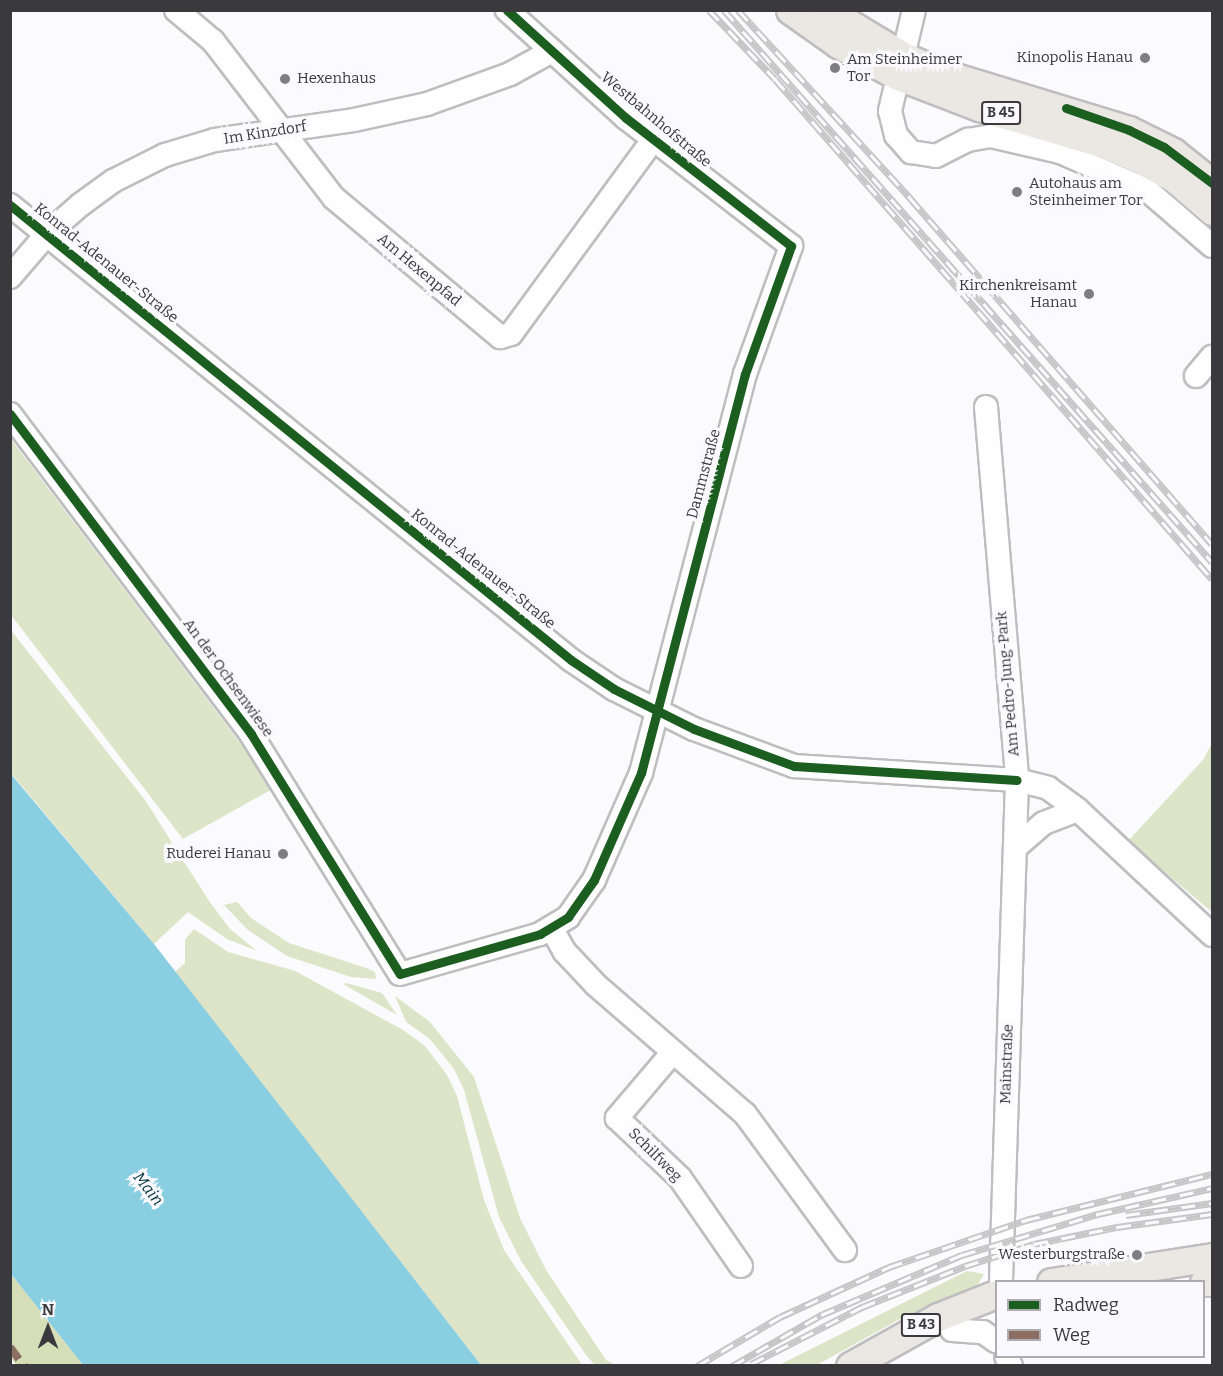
<!DOCTYPE html>
<html>
<head>
<meta charset="utf-8">
<style>
	body { margin:0 }
	#map { position:relative; width:1223px; height:1376px; overflow:hidden; background:#fbfafc; font-family:Bitter,serif }
	div>[style] { position:absolute }
	.green>* { inset:0; background:#dee4c7 }
	.forest>* { inset:0; background:#d6deb7 }
	.water>* { inset:0; background:#8acfe1 }
	.roads { filter:drop-shadow(2px 0 #bebec0) drop-shadow(-2px 0 #bebec0) drop-shadow(0 2px #bebec0) drop-shadow(0 -2px #bebec0) }
	.minor>* { height:22px; margin:-11px; padding:0 11px; transform-origin:11px; border-radius:11px; background:#fefeff }
	.major>* { height:27px; margin:-13.5px; padding:0 13.5px; transform-origin:13.5px; border-radius:13.5px; background:#ebe7e3 }
	.rail>* { height:7px; margin-top:-3.5px; transform-origin:0; background:repeating-linear-gradient(90deg,#faf9fd 0 14px,#c6c6c7 0 28px); box-sizing:border-box; border-block:2px solid #c6c6c7 }
	.quiet>* { height:8px; margin-top:-4px; transform-origin:0; background:repeating-linear-gradient(90deg,#8d6e63 0 15px,transparent 0 23px) }
	.cycleway>* { height:9px; margin:-4.5px; padding:0 4.5px; transform-origin:4.5px; border-radius:4.5px; background:#1b5e20 }
	.dots>* { width:16px; height:16px; translate:-50% -50%; box-sizing:border-box; border:3px solid #faf9fd; border-radius:50% }
	span { translate:-50% -50%; white-space:nowrap; text-align:center; line-height:1.15; -webkit-text-stroke:6px #faf9fd; paint-order:stroke }
	.shield-label span { padding:2px 4px; background:#faf9fd; border:2px solid; border-radius:4px; -webkit-text-stroke-width:0 }
	.shield-label { font-size:14px; color:#3a3a3e; font-weight:700 }
	.poi-label { font-size:15px; color:#3a3a3e }
	.right { translate:-100% -50%; text-align:right }
	.left { translate:0 -50%; text-align:left }
	.street-label { font-size:15px; color:#3a3a3e }
	.water-label { font-size:16px; color:#02333d; font-style:italic }
	.frame { position:absolute; inset:0; border:12px solid #3a3a3e; pointer-events:none }
	.legend { position:absolute; left:995px; top:1280px; width:210px; height:78px; box-sizing:border-box; background:#faf9fd; border:2px solid #adadb1; margin:0; padding:8px 10px; list-style:none; font-size:18px; color:#3a3a3e }
	.legend li { display:flex; align-items:center; gap:12px; height:30px }
	.legend b { width:30px; border:2px solid #adadb1 }
	.north { position:absolute; left:18px; top:1298px; width:60px; height:60px; -webkit-text-stroke:4px #faf9fd; paint-order:stroke; rotate:0deg; font-size:16px; font-weight:700; line-height:24px; text-align:center; color:#3a3a3e }
	.north::after { content:''; display:block; margin:auto; width:21px; height:27px; background:#3a3a3e; clip-path:polygon(50% 0,100% 100%,50% 72%,0 100%) }
</style>
</head>
<body>
<div id="map">
	<div class="green">
		<div style="clip-path:polygon(10px 438px,274px 788px,183px 839px,11px 615px)"></div>
		<div style="clip-path:polygon(10px 629px,145px 800px,209px 901px,230px 929px,257px 951px,227px 939px,188px 912px,154px 944px,11px 773px)"></div>
		<div style="clip-path:polygon(1212px 743px,1212px 912px,1128px 841px,1203px 760px)"></div>
		<div style="clip-path:polygon(237px 902px,251px 918px,289px 943px,366px 968px,375px 972px,376px 979px,351px 977px,287px 956px,248px 930px,224px 905px)"></div>
		<div style="clip-path:polygon(194px 929px,228px 952px,295px 971px,403px 1030px,425px 1046px,447px 1075px,457px 1096px,484px 1200px,504px 1250px,582px 1365px,481px 1365px,175px 972px,185px 963px,185px 940px)"></div>
		<div style="clip-path:polygon(346px 983px,382px 993px,397px 1015px,343px 984px)"></div>
		<div style="clip-path:polygon(395px 996px,430px 1022px,474px 1077px,520px 1218px,546px 1270px,606px 1360px,615px 1365px,595px 1365px,586px 1355px,521px 1261px,499px 1217px,464px 1090px,454px 1069px,430px 1039px,406px 1022px)"></div>
		<div style="clip-path:polygon(967px 1271px,984px 1274px,976px 1288px,898px 1320px,817px 1365px,777px 1366px)"></div>
	</div>
	<div class="forest">
		<div style="clip-path:polygon(11px 1274px,83px 1365px,16px 1365px,11px 1358px)"></div>
	</div>
	<div class="water">
		<div style="clip-path:polygon(10px 773px,154px 944px,481px 1365px,83px 1365px,11px 1274px)"></div>
	</div>
	<div class="roads">
		<div class="minor">
			<div style="left:176px;top:10px;width:48px;rotate:40deg"></div>
			<div style="left:213px;top:41px;width:198px;rotate:52.4deg"></div>
			<div style="left:334px;top:198px;width:217px;rotate:39.9deg"></div>
			<div style="left:500px;top:337px;width:11px;rotate:-15deg"></div>
			<div style="left:511px;top:334px;width:240px;rotate:-53.8deg"></div>
			<div style="left:914px;top:10px;width:104px;rotate:103.4deg"></div>
			<div style="left:890px;top:111px;width:25px;rotate:76deg"></div>
			<div style="left:896px;top:135px;width:23px;rotate:49deg"></div>
			<div style="left:911px;top:152px;width:25px;rotate:9deg"></div>
			<div style="left:936px;top:156px;width:36px;rotate:-27deg"></div>
			<div style="left:968px;top:140px;width:23px;rotate:-10deg"></div>
			<div style="left:991px;top:136px;width:71px;rotate:13.1deg"></div>
			<div style="left:1060px;top:152px;width:95px;rotate:23.6deg"></div>
			<div style="left:1147px;top:190px;width:86px;rotate:40.7deg"></div>
			<div style="left:10px;top:205px;width:722px;rotate:39.04deg"></div>
			<div style="left:571px;top:660px;width:52px;rotate:34deg"></div>
			<div style="left:614px;top:689px;width:89px;rotate:26.6deg"></div>
			<div style="left:694px;top:729px;width:107px;rotate:20.3deg"></div>
			<div style="left:794px;top:766px;width:223px;rotate:3.6deg"></div>
			<div style="left:1017px;top:780px;width:32px;rotate:14deg"></div>
			<div style="left:1048px;top:788px;width:37px;rotate:36deg"></div>
			<div style="left:1078px;top:810px;width:183px;rotate:43deg"></div>
			<div style="left:10px;top:277px;width:57px;rotate:-49.3deg"></div>
			<div style="left:47px;top:234px;width:44px;rotate:-41.3deg"></div>
			<div style="left:80px;top:205px;width:41px;rotate:-36deg"></div>
			<div style="left:113px;top:181px;width:58px;rotate:-26.6deg"></div>
			<div style="left:165px;top:155px;width:52px;rotate:-16.7deg"></div>
			<div style="left:215px;top:140px;width:140px;rotate:-8.2deg"></div>
			<div style="left:354px;top:120px;width:75px;rotate:-12.4deg"></div>
			<div style="left:427px;top:104px;width:88px;rotate:-19.9deg"></div>
			<div style="left:510px;top:74px;width:48px;rotate:-28.7deg"></div>
			<div style="left:1196px;top:376px;width:25px;rotate:-50deg"></div>
			<div style="left:986px;top:407px;width:374px;rotate:85.2deg"></div>
			<div style="left:1017px;top:780px;width:502px;rotate:91.83deg"></div>
			<div style="left:10px;top:414px;width:401px;rotate:53deg"></div>
			<div style="left:251px;top:734px;width:282px;rotate:58.2deg"></div>
			<div style="left:400px;top:974px;width:146px;rotate:-15.9deg"></div>
			<div style="left:540px;top:934px;width:33px;rotate:-31deg"></div>
			<div style="left:568px;top:917px;width:45px;rotate:-54.9deg"></div>
			<div style="left:594px;top:880px;width:117px;rotate:-66.3deg"></div>
			<div style="left:641px;top:773px;width:412px;rotate:-75.4deg"></div>
			<div style="left:745px;top:374px;width:136px;rotate:-70.2deg"></div>
			<div style="left:791px;top:246px;width:209px;rotate:-142.2deg"></div>
			<div style="left:626px;top:118px;width:161px;rotate:-137.8deg"></div>
			<div style="left:1015px;top:848px;width:38px;rotate:-41deg"></div>
			<div style="left:1044px;top:823px;width:36px;rotate:-21deg"></div>
			<div style="left:552px;top:929px;width:26px;rotate:61deg"></div>
			<div style="left:565px;top:952px;width:45px;rotate:46.8deg"></div>
			<div style="left:596px;top:985px;width:197px;rotate:40.9deg"></div>
			<div style="left:745px;top:1114px;width:169px;rotate:53.7deg"></div>
			<div style="left:673px;top:1052px;width:87px;rotate:130.3deg"></div>
			<div style="left:617px;top:1118px;width:87px;rotate:43.6deg"></div>
			<div style="left:680px;top:1178px;width:107px;rotate:55.3deg"></div>
			<div style="left:952px;top:1330px;width:31px;rotate:4deg"></div>
			<div style="left:983px;top:1332px;width:16px;rotate:35deg"></div>
			<div style="left:1006px;top:1356px;width:11px;rotate:63deg"></div>
		</div>
		<div class="major">
			<div style="left:790px;top:10px;width:59px;rotate:35.3deg"></div>
			<div style="left:838px;top:44px;width:68px;rotate:28.1deg"></div>
			<div style="left:898px;top:76px;width:87px;rotate:20.9deg"></div>
			<div style="left:979px;top:107px;width:130px;rotate:16.5deg"></div>
			<div style="left:1104px;top:144px;width:40px;rotate:23.4deg"></div>
			<div style="left:1141px;top:160px;width:39px;rotate:29deg"></div>
			<div style="left:1175px;top:179px;width:49px;rotate:40.9deg"></div>
			<div style="left:827px;top:10px;width:91px;rotate:31.1deg"></div>
			<div style="left:905px;top:57px;width:43px;rotate:23deg"></div>
			<div style="left:945px;top:74px;width:192px;rotate:16.9deg"></div>
			<div style="left:1129px;top:130px;width:49px;rotate:26.6deg"></div>
			<div style="left:1173px;top:152px;width:50px;rotate:38.5deg"></div>
			<div style="left:1051px;top:1282px;width:163px;rotate:-8.8deg"></div>
			<div style="left:1204px;top:1282px;width:8px"></div>
			<div style="left:850px;top:1366px;width:101px;rotate:-29.1deg"></div>
			<div style="left:938px;top:1317px;width:62px;rotate:-21.6deg"></div>
		</div>
	</div>
	<div class="rail">
		<div style="left:709px;top:10px;width:95px;rotate:46.3deg"></div>
		<div style="left:775px;top:79px;width:664px;rotate:48.85deg"></div>
		<div style="left:724px;top:10px;width:737px;rotate:48.52deg"></div>
		<div style="left:738px;top:10px;width:255px;rotate:47.5deg"></div>
		<div style="left:910px;top:198px;width:459px;rotate:48.9deg"></div>
		<div style="left:1126px;top:1215px;width:87px;rotate:-7.9deg"></div>
		<div style="left:751px;top:1364px;width:125px;rotate:-27.2deg"></div>
		<div style="left:862px;top:1307px;width:111px;rotate:-21.7deg"></div>
		<div style="left:965px;top:1266px;width:72px;rotate:-17.7deg"></div>
		<div style="left:1034px;top:1244px;width:85px;rotate:-11.6deg"></div>
		<div style="left:1117px;top:1227px;width:96px;rotate:-7.8deg"></div>
		<div style="left:697px;top:1366px;width:96px;rotate:-30.6deg"></div>
		<div style="left:780px;top:1317px;width:120px;rotate:-24.6deg"></div>
		<div style="left:889px;top:1267px;width:145px;rotate:-18.9deg"></div>
		<div style="left:1026px;top:1220px;width:192px;rotate:-13.9deg"></div>
		<div style="left:732px;top:1366px;width:103px;rotate:-29.8deg"></div>
		<div style="left:821px;top:1315px;width:153px;rotate:-23.1deg"></div>
		<div style="left:962px;top:1255px;width:142px;rotate:-16.8deg"></div>
		<div style="left:1098px;top:1214px;width:117px;rotate:-12.8deg"></div>
	</div>
	<div class="quiet">
		<div style="left:10px;top:1347px;width:24px;rotate:54deg"></div>
	</div>
	<div class="cycleway">
		<div style="left:1066px;top:108px;width:67px;rotate:19.2deg"></div>
		<div style="left:1129px;top:130px;width:39px;rotate:26deg"></div>
		<div style="left:1164px;top:147px;width:60px;rotate:36.9deg"></div>
		<div style="left:10px;top:205px;width:722px;rotate:39.04deg"></div>
		<div style="left:571px;top:660px;width:52px;rotate:34deg"></div>
		<div style="left:614px;top:689px;width:89px;rotate:26.6deg"></div>
		<div style="left:694px;top:729px;width:107px;rotate:20.3deg"></div>
		<div style="left:794px;top:766px;width:223px;rotate:3.6deg"></div>
		<div style="left:10px;top:414px;width:401px;rotate:53deg"></div>
		<div style="left:251px;top:734px;width:282px;rotate:58.2deg"></div>
		<div style="left:400px;top:974px;width:146px;rotate:-15.9deg"></div>
		<div style="left:540px;top:934px;width:33px;rotate:-31deg"></div>
		<div style="left:568px;top:917px;width:45px;rotate:-54.9deg"></div>
		<div style="left:594px;top:880px;width:117px;rotate:-66.3deg"></div>
		<div style="left:641px;top:773px;width:412px;rotate:-75.4deg"></div>
		<div style="left:745px;top:374px;width:136px;rotate:-70.2deg"></div>
		<div style="left:791px;top:246px;width:209px;rotate:-142.2deg"></div>
		<div style="left:626px;top:118px;width:161px;rotate:-137.8deg"></div>
	</div>
	<div class="dots">
		<div style="left:1145px;top:58px;background:#7e7d80"></div>
		<div style="left:835px;top:68px;background:#7e7d80"></div>
		<div style="left:285px;top:79px;background:#7e7d80"></div>
		<div style="left:1017px;top:192px;background:#7e7d80"></div>
		<div style="left:1089px;top:294px;background:#7e7d80"></div>
		<div style="left:283px;top:854px;background:#7e7d80"></div>
		<div style="left:1137px;top:1255px;background:#7e7d80"></div>
	</div>
	<div class="shield-label">
		<span style="left:1001px;top:113px">B 45</span>
		<span style="left:921px;top:1325px">B 43</span>
	</div>
	<div class="poi-label">
		<span class="right" style="left:1133px;top:58px">Kinopolis Hanau</span>
		<span class="left" style="left:847px;top:68px">Am Steinheimer<br>Tor</span>
		<span class="left" style="left:297px;top:79px">Hexenhaus</span>
		<span class="left" style="left:1029px;top:192px">Autohaus am<br>Steinheimer Tor</span>
		<span class="right" style="left:1077px;top:294px">Kirchenkreisamt<br>Hanau</span>
		<span class="right" style="left:271px;top:854px">Ruderei Hanau</span>
		<span class="right" style="left:1125px;top:1255px">Westerburgstraße</span>
	</div>
	<div class="street-label">
		<span style="left:656px;top:120px;rotate:40deg">Westbahnhofstraße</span>
		<span style="left:265px;top:133px;rotate:-9deg">Im Kinzdorf</span>
		<span style="left:106px;top:263px;rotate:39deg">Konrad-Adenauer-Straße</span>
		<span style="left:419px;top:270px;rotate:40deg">Am Hexenpfad</span>
		<span style="left:704px;top:474px;rotate:-75deg">Dammstraße</span>
		<span style="left:483px;top:569px;rotate:39deg">Konrad-Adenauer-Straße</span>
		<span style="left:228px;top:678px;rotate:54deg">An der Ochsenwiese</span>
		<span style="left:1008px;top:684px;rotate:-95deg">Am Pedro-Jung-Park</span>
		<span style="left:1007px;top:1064px;rotate:-88deg">Mainstraße</span>
		<span style="left:655px;top:1155px;rotate:45deg">Schilfweg</span>
	</div>
	<div class="water-label">
		<span style="left:148px;top:1189px;rotate:52deg">Main</span>
	</div>
	<div class="frame"></div>
	<ul class="legend">
	<li><b style="height:8px;background:#1b5e20"></b>Radweg</li>
	<li><b style="height:8px;background:#8d6e63"></b>Weg</li>
	</ul>
	<div class="north">N</div>
</div>
</body>
</html>
